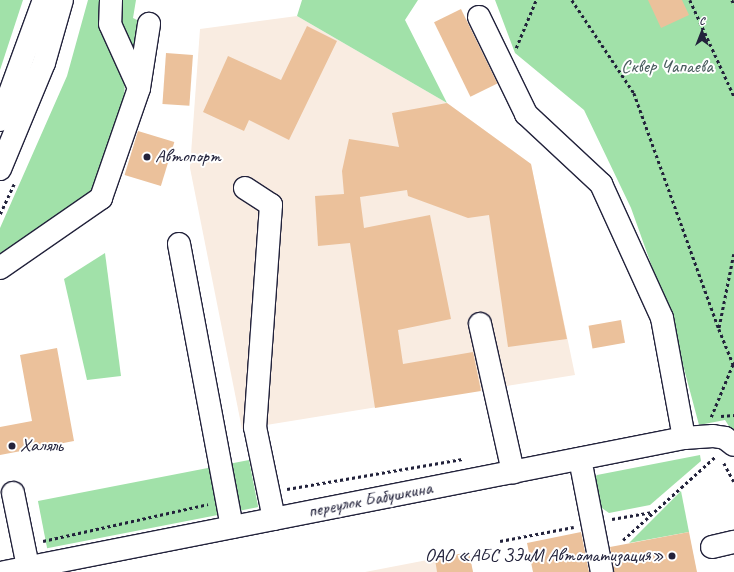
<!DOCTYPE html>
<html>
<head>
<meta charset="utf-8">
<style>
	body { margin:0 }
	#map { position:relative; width:734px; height:572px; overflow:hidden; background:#fff; font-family:Caveat,sans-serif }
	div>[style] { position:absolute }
	.built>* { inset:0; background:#f9ece1 }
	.green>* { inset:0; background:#a1e1a9; transform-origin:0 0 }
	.building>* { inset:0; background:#ebc19b; transform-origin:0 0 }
	.path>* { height:2.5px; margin-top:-1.25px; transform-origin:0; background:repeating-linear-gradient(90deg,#22223b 0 3px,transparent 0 6px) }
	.roads { filter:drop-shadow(1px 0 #22223b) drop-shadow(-1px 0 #22223b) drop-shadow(0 1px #22223b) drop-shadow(0 -1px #22223b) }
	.minor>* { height:22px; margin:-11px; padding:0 11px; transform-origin:11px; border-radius:11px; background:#fff }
	.major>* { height:22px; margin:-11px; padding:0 11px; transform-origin:11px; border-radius:11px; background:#fff }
	.dots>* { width:11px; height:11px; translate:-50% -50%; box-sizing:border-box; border:2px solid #fff; border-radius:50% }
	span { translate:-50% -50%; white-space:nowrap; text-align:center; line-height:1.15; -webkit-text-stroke:4px #fff; paint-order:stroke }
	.park-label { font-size:19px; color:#485b5c }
	.poi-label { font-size:19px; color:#22223b }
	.left { translate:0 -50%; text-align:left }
	.right { translate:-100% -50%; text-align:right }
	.street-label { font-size:19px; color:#22223b }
	.north { position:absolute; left:682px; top:12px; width:40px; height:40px; -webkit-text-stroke:3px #fff; paint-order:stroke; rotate:0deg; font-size:11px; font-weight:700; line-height:16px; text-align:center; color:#22223b }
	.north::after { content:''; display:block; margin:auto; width:14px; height:18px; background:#22223b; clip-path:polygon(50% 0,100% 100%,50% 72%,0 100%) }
</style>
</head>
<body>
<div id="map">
	<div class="built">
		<div style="clip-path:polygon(297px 16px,447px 103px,531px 164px,575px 375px,242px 429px,190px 168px,200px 29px)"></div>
		<div style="clip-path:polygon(469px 552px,473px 572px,365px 572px)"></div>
	</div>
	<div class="green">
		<div style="clip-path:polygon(0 0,23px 0,0 70px)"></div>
		<div style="clip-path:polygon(88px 0,102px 0,99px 21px,125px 81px,124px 99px,96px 190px,0 258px,0 228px,67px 76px)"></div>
		<div style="clip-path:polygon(118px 0,136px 0,133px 18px,141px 22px,139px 60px,116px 19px)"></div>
		<div style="clip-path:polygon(302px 0,418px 0,405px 20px,447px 103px,297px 16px)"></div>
		<div style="clip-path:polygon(495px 0,734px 0,734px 434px,725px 420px,699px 425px,671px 320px,631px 208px,584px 110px,515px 53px)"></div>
		<div style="clip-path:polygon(105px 253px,121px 376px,87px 380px,64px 279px)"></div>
		<div style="clip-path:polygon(700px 455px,701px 461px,650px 505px,609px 513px,599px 506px,594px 478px,597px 475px)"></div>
		<div style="left:249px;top:460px;width:48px;height:215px;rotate:79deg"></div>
		<div style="clip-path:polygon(681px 491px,689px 532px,629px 543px)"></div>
	</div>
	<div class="building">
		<div style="clip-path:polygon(648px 0,682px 0,689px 15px,661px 28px)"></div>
		<div style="left:461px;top:9px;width:83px;height:30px;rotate:64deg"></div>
		<div style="clip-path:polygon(307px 26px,337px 41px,289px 140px,249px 120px,244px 131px,203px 112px,228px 56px,281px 80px)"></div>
		<div style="left:166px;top:53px;width:27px;height:51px;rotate:4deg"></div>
		<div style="clip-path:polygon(447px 103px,531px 164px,567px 339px,508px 347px,489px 215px,468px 218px,408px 196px,407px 190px,360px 197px,364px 228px,430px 215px,451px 319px,398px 330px,403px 364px,473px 352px,481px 391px,375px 408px,350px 243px,318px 246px,315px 196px,344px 194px,342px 171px,349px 139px,399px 147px,392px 113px)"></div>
		<div style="left:138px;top:131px;width:38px;height:46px;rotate:17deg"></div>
		<div style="left:621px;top:320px;width:23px;height:33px;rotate:80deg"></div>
		<div style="clip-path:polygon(57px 348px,74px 441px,0 455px,0 427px,32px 421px,20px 355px)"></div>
		<div style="clip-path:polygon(581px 532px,589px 572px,533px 572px,527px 543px)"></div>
		<div style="clip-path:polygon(689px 532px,697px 572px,614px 572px,610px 547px)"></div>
		<div style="clip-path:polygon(469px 552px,473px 572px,437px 572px,435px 559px)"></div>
	</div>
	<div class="path">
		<div style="left:572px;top:0;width:112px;rotate:56.3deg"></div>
		<div style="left:634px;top:93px;width:251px;rotate:70.2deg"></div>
		<div style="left:690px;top:0;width:106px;rotate:65.4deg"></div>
		<div style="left:732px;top:0;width:4px;rotate:63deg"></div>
		<div style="left:516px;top:48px;width:52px;rotate:-67.4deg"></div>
		<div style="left:0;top:214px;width:33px;rotate:-65deg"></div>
		<div style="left:734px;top:254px;width:76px;rotate:101.3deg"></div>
		<div style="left:719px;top:329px;width:40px;rotate:68deg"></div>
		<div style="left:721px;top:416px;width:13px;rotate:-4deg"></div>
		<div style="left:711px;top:417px;width:57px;rotate:-67.5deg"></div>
		<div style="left:724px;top:463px;width:21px;rotate:62deg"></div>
		<div style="left:287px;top:489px;width:178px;rotate:-9.7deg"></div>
		<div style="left:612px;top:519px;width:41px;rotate:-9.9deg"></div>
		<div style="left:623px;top:540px;width:125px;rotate:-42.1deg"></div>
		<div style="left:43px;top:541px;width:169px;rotate:-12.6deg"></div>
		<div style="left:500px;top:541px;width:75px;rotate:-10.7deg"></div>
	</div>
	<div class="roads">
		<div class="minor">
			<div style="left:111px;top:0;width:24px;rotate:92deg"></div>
			<div style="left:110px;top:24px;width:70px;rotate:65.6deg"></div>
			<div style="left:479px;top:17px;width:108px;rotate:64.1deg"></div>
			<div style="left:526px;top:114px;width:103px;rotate:43deg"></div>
			<div style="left:601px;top:184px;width:147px;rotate:65.5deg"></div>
			<div style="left:662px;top:318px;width:122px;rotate:79.6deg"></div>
			<div style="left:245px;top:188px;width:31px;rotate:33deg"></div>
			<div style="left:271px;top:205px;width:223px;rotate:94.1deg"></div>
			<div style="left:255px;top:427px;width:94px;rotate:78.3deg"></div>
			<div style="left:179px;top:244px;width:288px;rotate:79.4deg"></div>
			<div style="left:0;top:268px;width:123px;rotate:-34.7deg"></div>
			<div style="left:101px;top:198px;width:116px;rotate:-70.9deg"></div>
			<div style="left:139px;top:88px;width:65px;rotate:-81.1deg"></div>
			<div style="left:480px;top:324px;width:152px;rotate:77.4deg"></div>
			<div style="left:580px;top:459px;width:115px;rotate:79deg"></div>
			<div style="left:13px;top:493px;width:76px;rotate:78.5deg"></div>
			<div style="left:712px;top:547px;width:23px;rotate:-13deg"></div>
			<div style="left:5px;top:572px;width:692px;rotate:-11.16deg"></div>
			<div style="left:684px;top:438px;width:29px;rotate:-4deg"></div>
			<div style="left:713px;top:436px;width:12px;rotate:9deg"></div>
			<div style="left:725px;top:438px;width:11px;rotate:38deg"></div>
		</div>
		<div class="major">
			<div style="left:0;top:120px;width:128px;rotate:-69.9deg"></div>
			<div style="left:0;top:169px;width:115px;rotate:-67.5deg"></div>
			<div style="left:44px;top:63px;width:66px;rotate:-74.1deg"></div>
		</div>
	</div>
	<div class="dots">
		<div style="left:147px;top:157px;background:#22223b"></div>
		<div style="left:12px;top:446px;background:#22223b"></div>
		<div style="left:672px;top:556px;background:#22223b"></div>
	</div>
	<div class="park-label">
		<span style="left:667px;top:67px">Сквер Чапаева</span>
	</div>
	<div class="poi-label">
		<span class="left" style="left:155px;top:157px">Автопорт</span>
		<span class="left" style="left:20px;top:446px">Халяль</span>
		<span class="right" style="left:664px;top:556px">ОАО «АБС ЗЭиМ Автоматизация»</span>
	</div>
	<div class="street-label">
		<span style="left:370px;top:500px;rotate:-11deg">переулок Бабушкина</span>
	</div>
	<div class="north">С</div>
</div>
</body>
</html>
